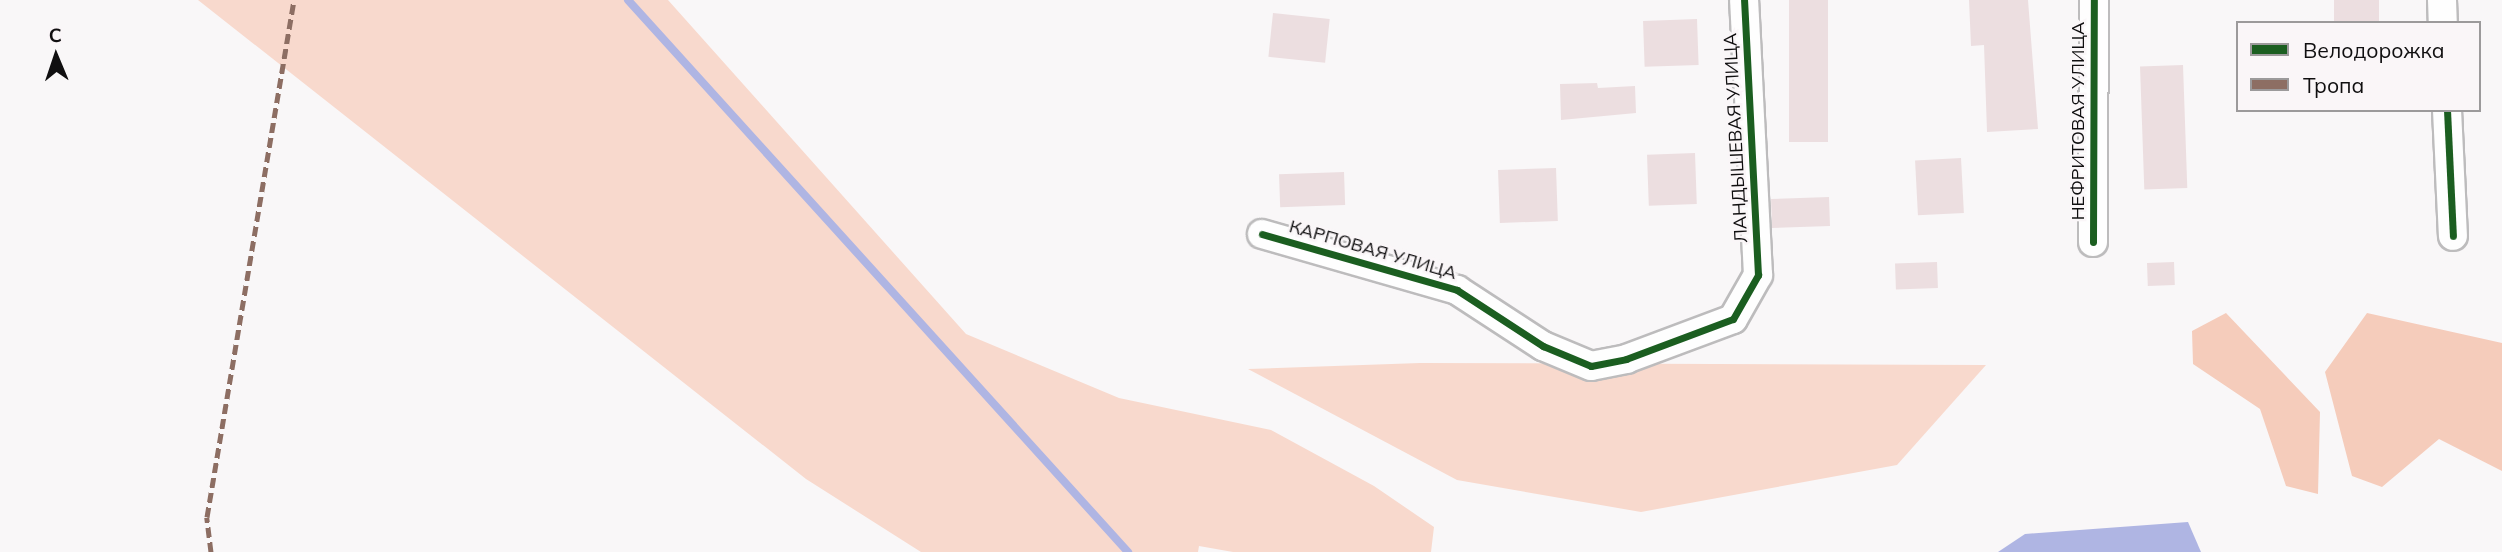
<!DOCTYPE html>
<html>
<head>
<meta charset="utf-8">
<style>
	body { margin:0 }
	#map { position:relative; width:2502px; height:552px; overflow:hidden; background:#f9f7f8; font-family:Mulish,sans-serif }
	div>[style] { position:absolute }
	.green>* { inset:0; background:#f8d9cd }
	.forest>* { inset:0; background:#f5ccbb }
	.water>* { inset:0; background:#afb5e3 }
	.stream>* { height:8px; margin:-4px; padding:0 4px; transform-origin:4px; border-radius:4px; background:#afb5e3 }
	.building>* { inset:0; background:#ecdee0; transform-origin:0 0 }
	.roads { filter:drop-shadow(2px 0 #bdbcbd) drop-shadow(-2px 0 #bdbcbd) drop-shadow(0 2px #bdbcbd) drop-shadow(0 -2px #bdbcbd) }
	.street>* { height:28px; margin:-14px; padding:0 14px; transform-origin:14px; border-radius:14px; background:#fefefe }
	.quiet>* { height:5px; margin-top:-2.5px; transform-origin:0; background:repeating-linear-gradient(90deg,#8d6e63 0 10px,transparent 0 15px) }
	.cycleway>* { height:7px; margin:-3.5px; padding:0 3.5px; transform-origin:3.5px; border-radius:3.5px; background:#1b5e20 }
	span { translate:-50% -50%; white-space:nowrap; text-align:center; line-height:1.15; -webkit-text-stroke:5px #faf6f8; paint-order:stroke }
	.street-label { font-size:18px; color:#100f10 }
	.legend { position:absolute; left:2236px; top:21px; width:245px; height:91px; box-sizing:border-box; background:#faf6f8; border:2px solid #9c9a9b; margin:0; padding:9px 12px; list-style:none; font-size:21px; color:#100f10 }
	.legend li { display:flex; align-items:center; gap:14px; height:35px }
	.legend b { width:35px; border:2px solid #9c9a9b }
	.north { position:absolute; left:21px; top:21px; width:70px; height:70px; -webkit-text-stroke:5px #faf6f8; paint-order:stroke; rotate:358deg; font-size:19px; font-weight:700; line-height:28px; text-align:center; color:#100f10 }
	.north::after { content:''; display:block; margin:auto; width:24px; height:32px; background:#100f10; clip-path:polygon(50% 0,100% 100%,50% 72%,0 100%) }
</style>
</head>
<body>
<div id="map">
	<div class="green">
		<div style="clip-path:polygon(198px 0,668px 0,966px 334px,1119px 398px,1271px 430px,1374px 486px,1434px 527px,1431px 552px,1233px 552px,1199px 546px,1198px 552px,921px 552px,806px 479px)"></div>
		<div style="clip-path:polygon(1420px 363px,1986px 365px,1897px 465px,1641px 512px,1457px 480px,1248px 369px)"></div>
	</div>
	<div class="forest">
		<div style="clip-path:polygon(2226px 313px,2320px 412px,2318px 494px,2286px 486px,2260px 409px,2193px 364px,2192px 331px)"></div>
		<div style="clip-path:polygon(2367px 313px,2502px 343px,2502px 471px,2439px 439px,2382px 487px,2352px 476px,2325px 372px)"></div>
	</div>
	<div class="water">
		<div style="clip-path:polygon(2188px 522px,2201px 552px,1998px 552px,2025px 534px)"></div>
	</div>
	<div class="stream">
		<div style="left:628px;top:0;width:745px;rotate:47.83deg"></div>
	</div>
	<div class="building">
		<div style="left:1789px;top:0;width:39px;height:142px"></div>
		<div style="clip-path:polygon(1969px 0,2028px 0,2038px 129px,1987px 132px,1984px 45px,1971px 46px)"></div>
		<div style="left:2334px;top:0;width:45px;height:22px"></div>
		<div style="left:1273px;top:13px;width:57px;height:44px;rotate:6deg"></div>
		<div style="left:1697px;top:19px;width:46px;height:54px;rotate:88deg"></div>
		<div style="left:2183px;top:65px;width:123px;height:43px;rotate:88deg"></div>
		<div style="clip-path:polygon(1597px 83px,1598px 88px,1635px 86px,1636px 113px,1561px 120px,1560px 84px)"></div>
		<div style="left:1695px;top:153px;width:51px;height:48px;rotate:88deg"></div>
		<div style="left:1961px;top:158px;width:55px;height:46px;rotate:87deg"></div>
		<div style="left:1556px;top:168px;width:53px;height:58px;rotate:88deg"></div>
		<div style="left:1344px;top:172px;width:33px;height:65px;rotate:88deg"></div>
		<div style="left:1829px;top:197px;width:29px;height:58px;rotate:88deg"></div>
		<div style="left:1937px;top:262px;width:26px;height:42px;rotate:88deg"></div>
		<div style="left:2174px;top:262px;width:23px;height:27px;rotate:88deg"></div>
	</div>
	<div class="roads">
		<div class="street">
			<div style="left:2442px;top:0;width:23px;rotate:88deg"></div>
			<div style="left:2447px;top:110px;width:126px;rotate:87.3deg"></div>
			<div style="left:1262px;top:234px;width:203px;rotate:16deg"></div>
			<div style="left:1457px;top:290px;width:103px;rotate:33.1deg"></div>
			<div style="left:1543px;top:346px;width:52px;rotate:22.6deg"></div>
			<div style="left:1591px;top:366px;width:36px;rotate:-11deg"></div>
			<div style="left:1626px;top:359px;width:114px;rotate:-20.5deg"></div>
			<div style="left:1733px;top:319px;width:51px;rotate:-60.4deg"></div>
			<div style="left:1758px;top:275px;width:275px;rotate:-92.9deg"></div>
			<div style="left:2093px;top:242px;width:242px;rotate:-89.8deg"></div>
		</div>
	</div>
	<div class="quiet">
		<div style="left:211px;top:552px;width:35px;rotate:-97deg"></div>
		<div style="left:207px;top:517px;width:524px;rotate:-80.45deg"></div>
	</div>
	<div class="cycleway">
		<div style="left:2447px;top:110px;width:126px;rotate:87.3deg"></div>
		<div style="left:1262px;top:234px;width:203px;rotate:16deg"></div>
		<div style="left:1457px;top:290px;width:103px;rotate:33.1deg"></div>
		<div style="left:1543px;top:346px;width:52px;rotate:22.6deg"></div>
		<div style="left:1591px;top:366px;width:36px;rotate:-11deg"></div>
		<div style="left:1626px;top:359px;width:114px;rotate:-20.5deg"></div>
		<div style="left:1733px;top:319px;width:51px;rotate:-60.4deg"></div>
		<div style="left:1758px;top:275px;width:275px;rotate:-92.9deg"></div>
		<div style="left:2093px;top:242px;width:242px;rotate:-89.8deg"></div>
	</div>
	<div class="street-label">
		<span style="left:2078px;top:121px;rotate:-90deg">НЕФРИТОВАЯ УЛИЦА</span>
		<span style="left:1736px;top:138px;rotate:-93deg">ЛАНДЫШЕВАЯ УЛИЦА</span>
		<span style="left:1373px;top:250px;rotate:16deg">КАРПОВАЯ УЛИЦА</span>
	</div>
	<ul class="legend">
	<li><b style="height:9px;background:#1b5e20"></b>Велодорожка</li>
	<li><b style="height:9px;background:#8d6e63"></b>Тропа</li>
	</ul>
	<div class="north">С</div>
</div>
</body>
</html>
